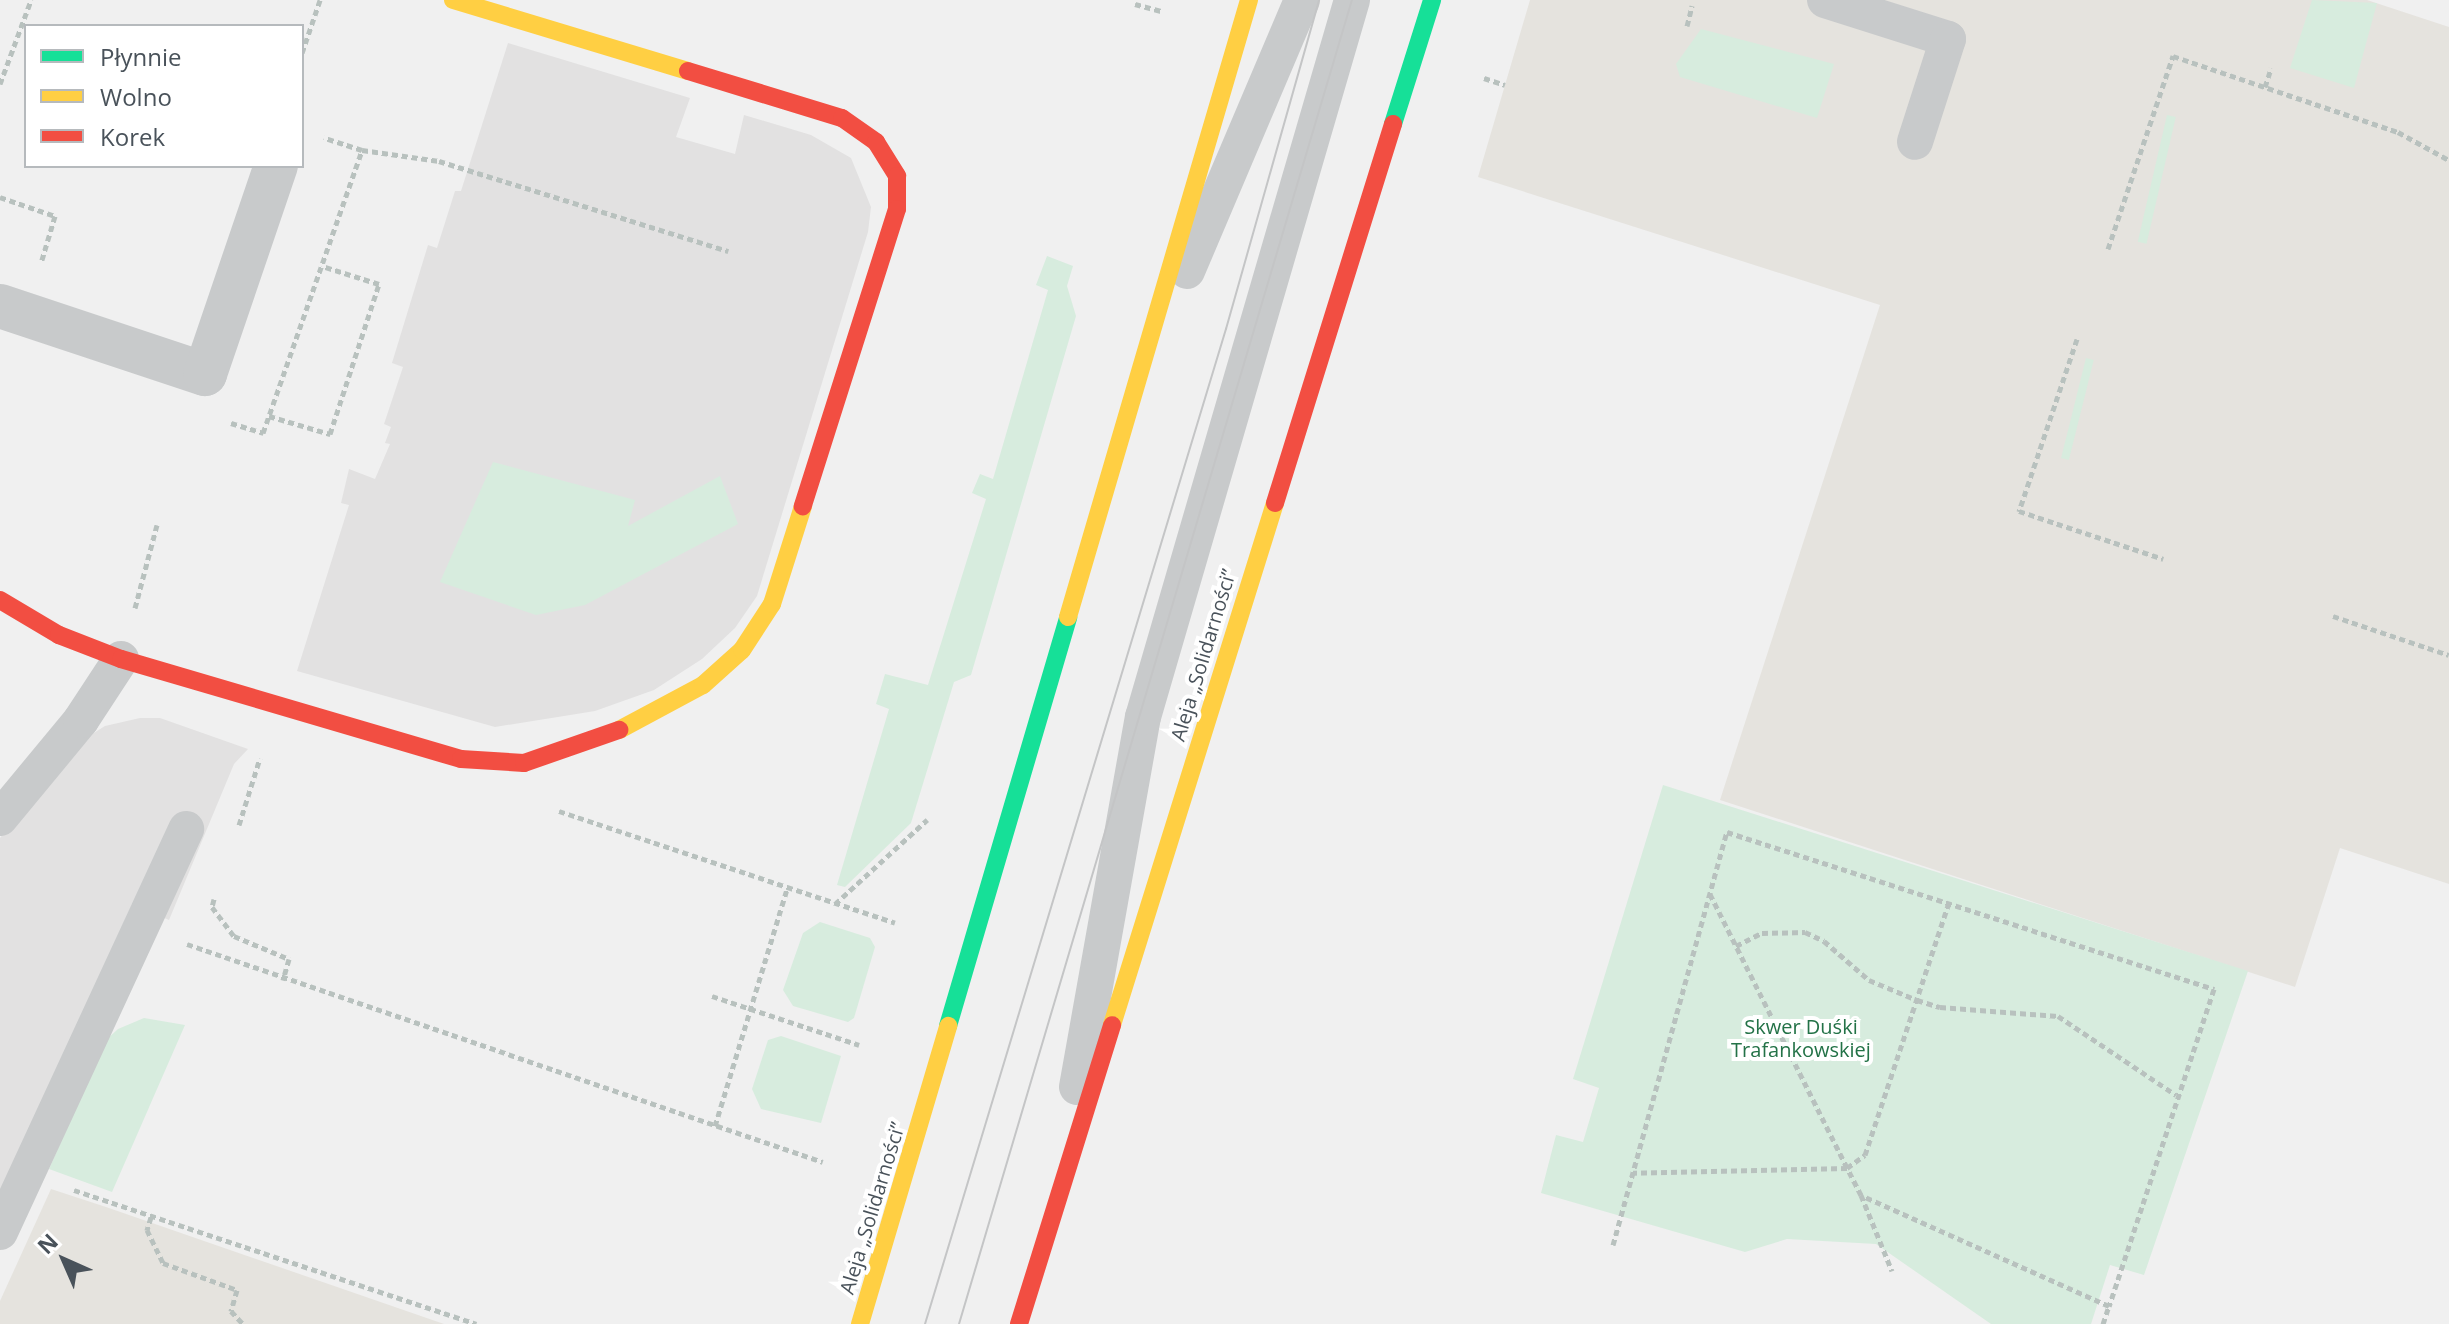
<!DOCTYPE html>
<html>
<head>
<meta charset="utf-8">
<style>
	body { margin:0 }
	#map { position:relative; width:2449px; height:1324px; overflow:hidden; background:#f0f0f0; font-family:"Open Sans",sans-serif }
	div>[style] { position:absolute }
	.commercial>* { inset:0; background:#e5e3de }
	.education>* { inset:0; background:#e2e1e1 }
	.green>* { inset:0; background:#d7ecde; transform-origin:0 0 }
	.path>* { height:5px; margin-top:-2.5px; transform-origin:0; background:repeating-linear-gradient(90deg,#b8c1be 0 6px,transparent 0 10px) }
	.lane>* { height:36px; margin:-18px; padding:0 18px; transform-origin:18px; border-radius:18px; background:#c8cacb }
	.street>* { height:44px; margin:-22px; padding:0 22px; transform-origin:22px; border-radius:22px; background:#c8cacb }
	.fast>* { height:18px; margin:-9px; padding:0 9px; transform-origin:9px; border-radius:9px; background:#16e098 }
	.slow>* { height:18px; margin:-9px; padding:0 9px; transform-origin:9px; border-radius:9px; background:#ffcf43 }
	.jam>* { height:18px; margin:-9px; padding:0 9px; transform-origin:9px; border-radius:9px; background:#f24e42 }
	.tram>* { height:2px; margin:-1px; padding:0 1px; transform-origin:1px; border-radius:1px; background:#c4c5c6 }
	span { translate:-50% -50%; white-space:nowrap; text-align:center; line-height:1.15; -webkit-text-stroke:8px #fff; paint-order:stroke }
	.street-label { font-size:20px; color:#49525a }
	.park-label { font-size:20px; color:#237247 }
	.legend { position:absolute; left:24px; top:24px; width:280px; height:144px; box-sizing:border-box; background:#fff; border:2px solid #b6babd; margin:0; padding:10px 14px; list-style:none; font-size:24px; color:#49525a }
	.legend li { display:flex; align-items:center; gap:16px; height:40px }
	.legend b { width:40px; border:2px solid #b6babd }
	.north { position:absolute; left:24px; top:1220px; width:80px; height:80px; -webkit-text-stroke:6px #fff; paint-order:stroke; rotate:315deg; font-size:22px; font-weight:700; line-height:32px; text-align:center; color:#49525a }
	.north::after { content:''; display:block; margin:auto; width:28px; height:36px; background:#49525a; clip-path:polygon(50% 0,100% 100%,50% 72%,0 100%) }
</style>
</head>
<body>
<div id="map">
	<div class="commercial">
		<div style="clip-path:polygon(1530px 0,2367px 0,2449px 27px,2449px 884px,2340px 848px,2295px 987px,1720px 800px,1880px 305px,1478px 177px)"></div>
		<div style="clip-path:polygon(51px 1189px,106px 1207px,444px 1324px,0 1324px,0 1301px)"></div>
	</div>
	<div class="education">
		<div style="clip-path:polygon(508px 43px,690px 98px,676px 137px,735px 154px,744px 115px,811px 135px,851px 158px,871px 207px,868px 232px,757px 596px,735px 628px,702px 659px,654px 690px,595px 711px,495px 727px,297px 671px,349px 505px,341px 503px,349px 469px,375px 479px,390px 444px,385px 443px,391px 427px,384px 424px,403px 367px,392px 363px,428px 245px,437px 248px,455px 191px,461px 191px)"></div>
		<div style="clip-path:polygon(140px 718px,160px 718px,248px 749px,234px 764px,169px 920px,132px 904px,0 1197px,0 838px,81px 741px,105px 726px)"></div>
	</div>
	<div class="green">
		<div style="clip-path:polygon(2312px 0,2377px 3px,2354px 88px,2290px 68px)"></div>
		<div style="clip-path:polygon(1701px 29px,1834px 64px,1817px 118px,1680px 77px,1676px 64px)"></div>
		<div style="left:2167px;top:115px;width:9px;height:130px;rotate:13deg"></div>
		<div style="clip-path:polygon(1047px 256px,1073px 266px,1067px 286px,1076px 316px,971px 675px,954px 682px,911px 823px,845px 887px,837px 885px,889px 709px,876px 704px,885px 674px,928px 685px,986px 499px,972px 493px,980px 474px,993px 479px,1048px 290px,1036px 285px)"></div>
		<div style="left:2086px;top:358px;width:8px;height:103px;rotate:14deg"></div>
		<div style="clip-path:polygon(493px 462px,635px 500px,628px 526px,720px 476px,738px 524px,585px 605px,536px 615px,440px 582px)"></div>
		<div style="clip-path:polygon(1663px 785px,2248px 971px,2144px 1275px,2110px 1265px,2091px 1324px,1991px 1324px,1876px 1244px,1787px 1239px,1745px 1252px,1541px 1193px,1556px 1135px,1583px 1142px,1599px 1088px,1573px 1079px)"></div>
		<div style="clip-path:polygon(820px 922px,870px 938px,875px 947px,854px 1018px,848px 1022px,793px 1006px,783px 990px,803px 933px)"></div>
		<div style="clip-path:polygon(144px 1018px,185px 1025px,112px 1192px,49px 1169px,106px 1040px,118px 1029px)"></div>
		<div style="clip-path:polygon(781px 1036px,841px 1056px,821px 1123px,761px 1109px,752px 1089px,768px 1040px)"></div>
	</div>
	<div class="path">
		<div style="left:1135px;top:4px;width:27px;rotate:15deg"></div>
		<div style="left:1687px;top:26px;width:21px;rotate:-76deg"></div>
		<div style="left:302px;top:53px;width:56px;rotate:-71.2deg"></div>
		<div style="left:1484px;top:78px;width:22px;rotate:18deg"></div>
		<div style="left:0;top:84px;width:90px;rotate:-69.7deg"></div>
		<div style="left:2265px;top:87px;width:20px;rotate:-72deg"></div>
		<div style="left:362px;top:150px;width:78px;rotate:8.1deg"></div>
		<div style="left:439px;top:161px;width:303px;rotate:17.3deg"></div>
		<div style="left:0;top:197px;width:58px;rotate:19.1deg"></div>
		<div style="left:55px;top:216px;width:49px;rotate:106.6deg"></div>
		<div style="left:2108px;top:249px;width:204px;rotate:-71.4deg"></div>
		<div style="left:2173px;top:56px;width:237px;rotate:18.7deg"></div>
		<div style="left:2398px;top:132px;width:58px;rotate:28.8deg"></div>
		<div style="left:2077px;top:339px;width:182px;rotate:108.6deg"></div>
		<div style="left:2019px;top:511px;width:152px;rotate:18.4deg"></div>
		<div style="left:269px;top:416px;width:64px;rotate:16.4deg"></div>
		<div style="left:330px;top:434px;width:158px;rotate:-71.9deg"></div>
		<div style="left:379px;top:284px;width:60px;rotate:-162.5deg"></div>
		<div style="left:231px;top:423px;width:34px;rotate:17deg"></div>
		<div style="left:263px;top:433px;width:300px;rotate:-70.7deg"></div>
		<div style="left:362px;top:150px;width:40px;rotate:-162deg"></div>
		<div style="left:135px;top:608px;width:86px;rotate:-75.2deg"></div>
		<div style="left:2333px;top:616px;width:122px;rotate:18.6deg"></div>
		<div style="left:559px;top:811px;width:354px;rotate:18.4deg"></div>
		<div style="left:239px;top:825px;width:70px;rotate:-72.6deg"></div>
		<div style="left:1710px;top:894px;width:306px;rotate:63.4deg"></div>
		<div style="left:1847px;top:1168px;width:22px;rotate:-36deg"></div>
		<div style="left:1865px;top:1155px;width:266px;rotate:-71.6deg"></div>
		<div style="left:214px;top:899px;width:8px;rotate:104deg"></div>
		<div style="left:212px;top:907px;width:36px;rotate:53deg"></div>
		<div style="left:234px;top:936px;width:60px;rotate:22.7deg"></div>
		<div style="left:289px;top:959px;width:22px;rotate:106deg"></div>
		<div style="left:835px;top:904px;width:125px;rotate:-42.4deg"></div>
		<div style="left:187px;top:944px;width:672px;rotate:18.92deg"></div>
		<div style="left:1736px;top:946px;width:29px;rotate:-27deg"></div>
		<div style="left:1762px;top:933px;width:43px;rotate:-1.3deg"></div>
		<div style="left:1805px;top:932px;width:21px;rotate:25deg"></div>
		<div style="left:1824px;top:941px;width:60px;rotate:40.9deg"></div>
		<div style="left:1869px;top:980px;width:52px;rotate:22.6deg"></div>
		<div style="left:1917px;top:1000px;width:24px;rotate:17deg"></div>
		<div style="left:1940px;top:1007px;width:118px;rotate:4.4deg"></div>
		<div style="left:2058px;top:1016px;width:142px;rotate:33.8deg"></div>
		<div style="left:712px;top:996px;width:155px;rotate:18.4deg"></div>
		<div style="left:715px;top:1126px;width:248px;rotate:-73.1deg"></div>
		<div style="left:74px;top:1190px;width:424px;rotate:18.4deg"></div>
		<div style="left:1861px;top:1195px;width:82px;rotate:67.8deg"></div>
		<div style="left:151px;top:1217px;width:14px;rotate:107deg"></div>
		<div style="left:147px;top:1230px;width:37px;rotate:64deg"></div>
		<div style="left:163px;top:1263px;width:79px;rotate:20deg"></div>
		<div style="left:237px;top:1290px;width:22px;rotate:106deg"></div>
		<div style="left:231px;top:1311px;width:18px;rotate:47deg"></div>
		<div style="left:1613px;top:1245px;width:428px;rotate:-74.6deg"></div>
		<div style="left:1727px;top:832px;width:512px;rotate:17.87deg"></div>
		<div style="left:2214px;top:989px;width:334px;rotate:108.3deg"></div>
		<div style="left:2109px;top:1306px;width:272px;rotate:-155.9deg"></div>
		<div style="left:1861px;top:1195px;width:30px;rotate:-117deg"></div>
		<div style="left:1847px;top:1168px;width:214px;rotate:178.7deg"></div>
		<div style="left:2103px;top:1324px;width:19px;rotate:-72deg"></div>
	</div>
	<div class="lane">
		<div style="left:1825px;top:0;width:129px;rotate:17.6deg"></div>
		<div style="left:1948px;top:39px;width:108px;rotate:107.8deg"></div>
		<div style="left:1187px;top:271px;width:294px;rotate:-67deg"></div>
		<div style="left:0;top:818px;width:127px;rotate:-50.4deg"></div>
		<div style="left:81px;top:720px;width:73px;rotate:-56.7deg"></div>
		<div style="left:1077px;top:1087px;width:376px;rotate:-79.9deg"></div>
		<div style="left:1143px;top:717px;width:747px;rotate:-73.75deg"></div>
		<div style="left:0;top:1232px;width:444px;rotate:-65.2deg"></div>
	</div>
	<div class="street">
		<div style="left:0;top:306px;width:216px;rotate:18.4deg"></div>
		<div style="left:205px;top:374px;width:220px;rotate:-71.2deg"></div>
	</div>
	<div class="fast">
		<div style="left:1393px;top:124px;width:130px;rotate:-72.5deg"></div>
		<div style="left:948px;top:1026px;width:426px;rotate:-73.6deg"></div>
	</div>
	<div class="slow">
		<div style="left:453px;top:0;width:245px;rotate:16.8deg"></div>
		<div style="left:1068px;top:617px;width:643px;rotate:-73.65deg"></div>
		<div style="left:619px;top:730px;width:95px;rotate:-28.2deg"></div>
		<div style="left:703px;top:685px;width:52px;rotate:-41.9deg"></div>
		<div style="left:742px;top:650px;width:55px;rotate:-56.9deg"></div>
		<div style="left:772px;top:604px;width:103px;rotate:-72.4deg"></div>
		<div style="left:1112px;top:1025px;width:547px;rotate:-72.66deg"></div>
		<div style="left:860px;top:1324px;width:311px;rotate:-73.5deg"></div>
	</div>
	<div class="jam">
		<div style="left:688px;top:71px;width:161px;rotate:17deg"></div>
		<div style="left:842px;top:118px;width:42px;rotate:35.2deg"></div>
		<div style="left:876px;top:142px;width:40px;rotate:58deg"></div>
		<div style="left:897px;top:176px;width:33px;rotate:90deg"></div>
		<div style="left:897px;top:209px;width:312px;rotate:107.6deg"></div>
		<div style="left:1275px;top:503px;width:397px;rotate:-72.7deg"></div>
		<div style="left:0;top:600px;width:69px;rotate:30.7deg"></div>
		<div style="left:59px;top:635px;width:66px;rotate:21.2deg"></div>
		<div style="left:121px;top:659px;width:354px;rotate:16.4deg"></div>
		<div style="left:461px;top:759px;width:63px;rotate:3.6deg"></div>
		<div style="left:524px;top:763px;width:101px;rotate:-19.2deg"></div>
		<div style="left:1019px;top:1324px;width:313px;rotate:-72.7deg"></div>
	</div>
	<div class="tram">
		<div style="left:925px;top:1324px;width:1040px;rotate:-73.17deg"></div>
		<div style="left:1226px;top:329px;width:342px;rotate:-74.2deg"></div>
		<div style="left:959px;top:1324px;width:1381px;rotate:-73.47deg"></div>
	</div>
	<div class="street-label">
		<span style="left:1203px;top:655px;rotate:-73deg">Aleja „Solidarności”</span>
		<span style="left:872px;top:1208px;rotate:-73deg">Aleja „Solidarności”</span>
	</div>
	<div class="park-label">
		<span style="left:1801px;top:1038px">Skwer Duśki<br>Trafankowskiej</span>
	</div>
	<ul class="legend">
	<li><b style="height:10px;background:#16e098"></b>Płynnie</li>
	<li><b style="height:10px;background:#ffcf43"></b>Wolno</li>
	<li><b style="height:10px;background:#f24e42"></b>Korek</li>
	</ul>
	<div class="north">N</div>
</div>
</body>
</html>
